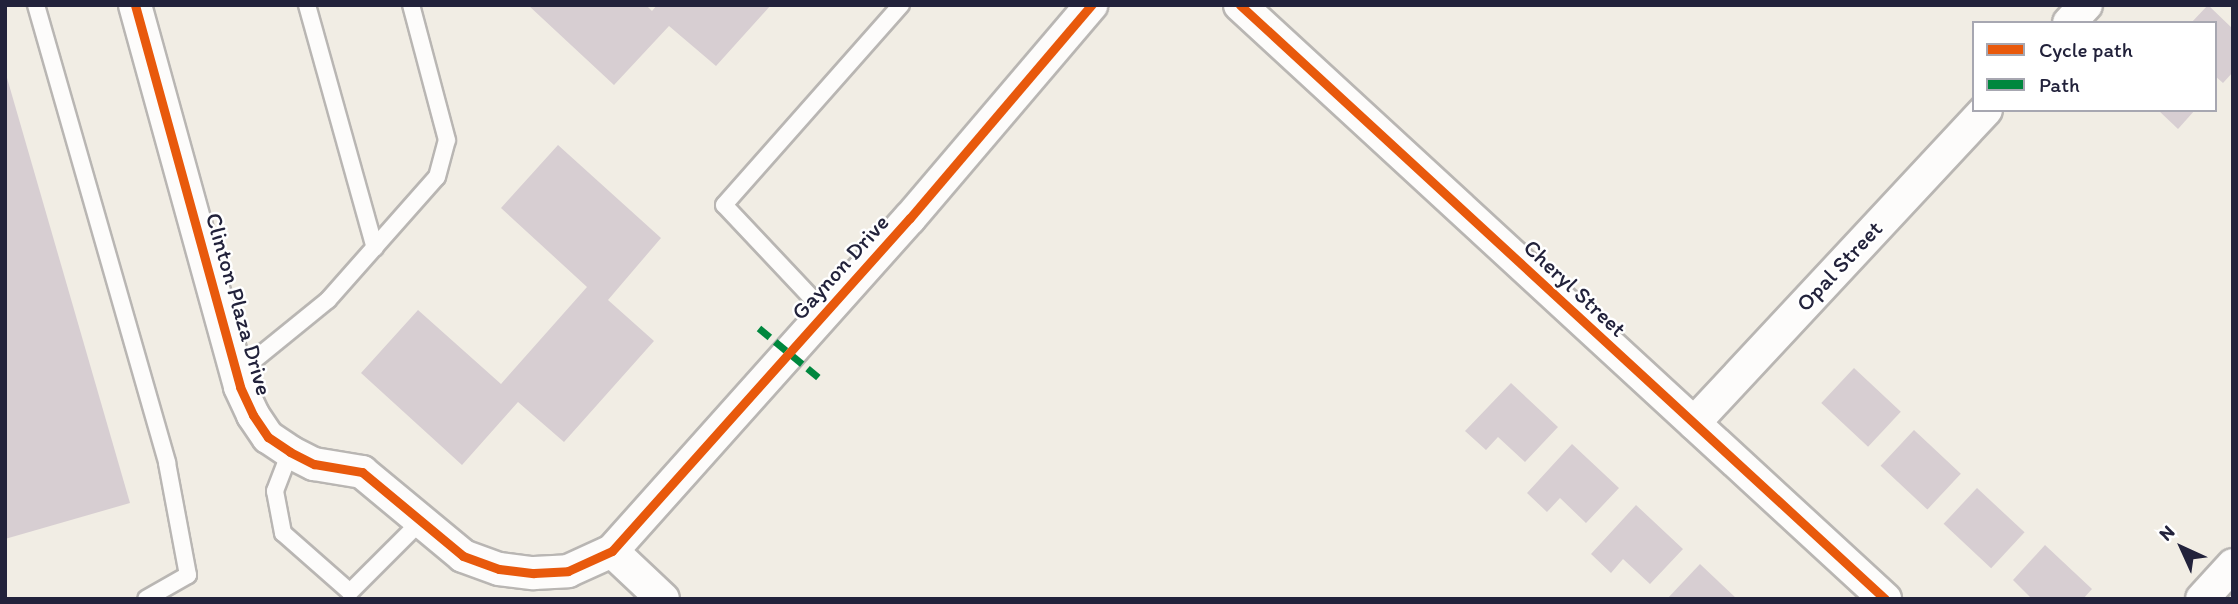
<!DOCTYPE html>
<html>
<head>
<meta charset="utf-8">
<style>
	body { margin:0 }
	#map { position:relative; width:2238px; height:604px; overflow:hidden; background:#f1ede4; font-family:Itim,sans-serif }
	div>[style] { position:absolute }
	.building>* { inset:0; background:#d7ced2; transform-origin:0 0 }
	.roads { filter:drop-shadow(2px 0 #b9b6b3) drop-shadow(-2px 0 #b9b6b3) drop-shadow(0 2px #b9b6b3) drop-shadow(0 -2px #b9b6b3) }
	.lane>* { height:16px; margin:-8px; padding:0 8px; transform-origin:8px; border-radius:8px; background:#fdfcfb }
	.street>* { height:32px; margin:-16px; padding:0 16px; transform-origin:16px; border-radius:16px; background:#fdfcfb }
	.quiet>* { height:7px; margin-top:-3.5px; transform-origin:0; background:repeating-linear-gradient(90deg,#00873e 0 14px,transparent 0 21px) }
	.cycleway>* { height:9px; margin:-4.5px; padding:0 4.5px; transform-origin:4.5px; border-radius:4.5px; background:#e8590c }
	span { translate:-50% -50%; white-space:nowrap; text-align:center; line-height:1.15; -webkit-text-stroke:5px #fff; paint-order:stroke }
	.street-label { font-size:23px; color:#22223b }
	.frame { position:absolute; inset:0; border:7px solid #22223b; pointer-events:none }
	.legend { position:absolute; left:1972px; top:21px; width:245px; height:91px; box-sizing:border-box; background:#fff; border:2px solid #a7a7b1; margin:0; padding:9px 12px; list-style:none; font-size:21px; color:#22223b }
	.legend li { display:flex; align-items:center; gap:14px; height:35px }
	.legend b { width:35px; border:2px solid #a7a7b1 }
	.north { position:absolute; left:2147px; top:513px; width:70px; height:70px; -webkit-text-stroke:5px #fff; paint-order:stroke; rotate:315deg; font-size:19px; font-weight:700; line-height:28px; text-align:center; color:#22223b }
	.north::after { content:''; display:block; margin:auto; width:24px; height:32px; background:#22223b; clip-path:polygon(50% 0,100% 100%,50% 72%,0 100%) }
</style>
</head>
<body>
<div id="map">
	<div class="building">
		<div style="clip-path:polygon(528px 5px,646px 5px,652px 11px,657px 5px,771px 5px,716px 66px,669px 26px,614px 85px)"></div>
		<div style="clip-path:polygon(2208px 5px,2233px 29px,2233px 72px,2223px 83px,2215px 76px,2215px 23px,2191px 23px)"></div>
		<div style="clip-path:polygon(5px 71px,130px 503px,5px 539px)"></div>
		<div style="clip-path:polygon(2158px 110px,2195px 110px,2178px 129px)"></div>
		<div style="clip-path:polygon(558px 145px,661px 238px,608px 300px,654px 341px,564px 442px,518px 402px,462px 465px,361px 373px,418px 310px,501px 384px,587px 287px,501px 208px)"></div>
		<div style="left:1854px;top:368px;width:64px;height:48px;rotate:43deg"></div>
		<div style="clip-path:polygon(1511px 383px,1558px 427px,1525px 462px,1498px 437px,1486px 450px,1465px 431px)"></div>
		<div style="left:1914px;top:430px;width:64px;height:49px;rotate:43deg"></div>
		<div style="clip-path:polygon(1572px 444px,1619px 488px,1586px 523px,1560px 498px,1547px 512px,1527px 493px)"></div>
		<div style="left:1977px;top:488px;width:65px;height:49px;rotate:43deg"></div>
		<div style="clip-path:polygon(1636px 505px,1683px 549px,1650px 584px,1623px 559px,1611px 573px,1591px 554px)"></div>
		<div style="clip-path:polygon(2045px 545px,2092px 589px,2083px 599px,2032px 599px,2013px 580px)"></div>
		<div style="clip-path:polygon(1700px 564px,1737px 599px,1667px 599px)"></div>
	</div>
	<div class="roads">
		<div class="lane">
			<div style="left:36px;top:5px;width:476px;rotate:74deg"></div>
			<div style="left:167px;top:463px;width:114px;rotate:79.4deg"></div>
			<div style="left:188px;top:575px;width:48px;rotate:150.3deg"></div>
			<div style="left:307px;top:5px;width:252px;rotate:74.4deg"></div>
			<div style="left:825px;top:312px;width:147px;rotate:-133.3deg"></div>
			<div style="left:724px;top:205px;width:267px;rotate:-48.5deg"></div>
			<div style="left:237px;top:374px;width:117px;rotate:-39.1deg"></div>
			<div style="left:328px;top:300px;width:164px;rotate:-48.5deg"></div>
			<div style="left:437px;top:177px;width:38px;rotate:-75deg"></div>
			<div style="left:447px;top:140px;width:140px;rotate:-104.9deg"></div>
			<div style="left:290px;top:452px;width:42px;rotate:111deg"></div>
			<div style="left:275px;top:491px;width:43px;rotate:79.2deg"></div>
			<div style="left:283px;top:533px;width:89px;rotate:41.4deg"></div>
			<div style="left:350px;top:592px;width:100px;rotate:-45deg"></div>
		</div>
		<div class="street">
			<div style="left:135px;top:5px;width:396px;rotate:74.6deg"></div>
			<div style="left:240px;top:387px;width:31px;rotate:65deg"></div>
			<div style="left:253px;top:415px;width:27px;rotate:56deg"></div>
			<div style="left:268px;top:437px;width:27px;rotate:34deg"></div>
			<div style="left:290px;top:452px;width:27px;rotate:27deg"></div>
			<div style="left:314px;top:464px;width:49px;rotate:9.5deg"></div>
			<div style="left:362px;top:472px;width:131px;rotate:39.7deg"></div>
			<div style="left:463px;top:556px;width:38px;rotate:20deg"></div>
			<div style="left:499px;top:569px;width:35px;rotate:7deg"></div>
			<div style="left:534px;top:573px;width:34px;rotate:-3deg"></div>
			<div style="left:568px;top:571px;width:48px;rotate:-24.4deg"></div>
			<div style="left:612px;top:551px;width:447px;rotate:-48.2deg"></div>
			<div style="left:910px;top:218px;width:280px;rotate:-49.6deg"></div>
			<div style="left:1240px;top:5px;width:877px;rotate:42.64deg"></div>
			<div style="left:2069px;top:23px;width:25px;rotate:-47deg"></div>
			<div style="left:1694px;top:423px;width:428px;rotate:-47deg"></div>
			<div style="left:612px;top:551px;width:70px;rotate:43.3deg"></div>
			<div style="left:2202px;top:599px;width:46px;rotate:-47.6deg"></div>
		</div>
	</div>
	<div class="quiet">
		<div style="left:759px;top:328px;width:83px;rotate:39.6deg"></div>
	</div>
	<div class="cycleway">
		<div style="left:135px;top:5px;width:396px;rotate:74.6deg"></div>
		<div style="left:240px;top:387px;width:31px;rotate:65deg"></div>
		<div style="left:253px;top:415px;width:27px;rotate:56deg"></div>
		<div style="left:268px;top:437px;width:27px;rotate:34deg"></div>
		<div style="left:290px;top:452px;width:27px;rotate:27deg"></div>
		<div style="left:314px;top:464px;width:49px;rotate:9.5deg"></div>
		<div style="left:362px;top:472px;width:131px;rotate:39.7deg"></div>
		<div style="left:463px;top:556px;width:38px;rotate:20deg"></div>
		<div style="left:499px;top:569px;width:35px;rotate:7deg"></div>
		<div style="left:534px;top:573px;width:34px;rotate:-3deg"></div>
		<div style="left:568px;top:571px;width:48px;rotate:-24.4deg"></div>
		<div style="left:612px;top:551px;width:447px;rotate:-48.2deg"></div>
		<div style="left:910px;top:218px;width:280px;rotate:-49.6deg"></div>
		<div style="left:1240px;top:5px;width:877px;rotate:42.64deg"></div>
	</div>
	<div class="street-label">
		<span style="left:1839px;top:266px;rotate:-47deg">Opal Street</span>
		<span style="left:840px;top:267px;rotate:-48deg">Gaynon Drive</span>
		<span style="left:1575px;top:288px;rotate:43deg">Cheryl Street</span>
		<span style="left:239px;top:304px;rotate:74deg">Clinton Plaza Drive</span>
	</div>
	<div class="frame"></div>
	<ul class="legend">
	<li><b style="height:9px;background:#e8590c"></b>Cycle path</li>
	<li><b style="height:9px;background:#00873e"></b>Path</li>
	</ul>
	<div class="north">N</div>
</div>
</body>
</html>
